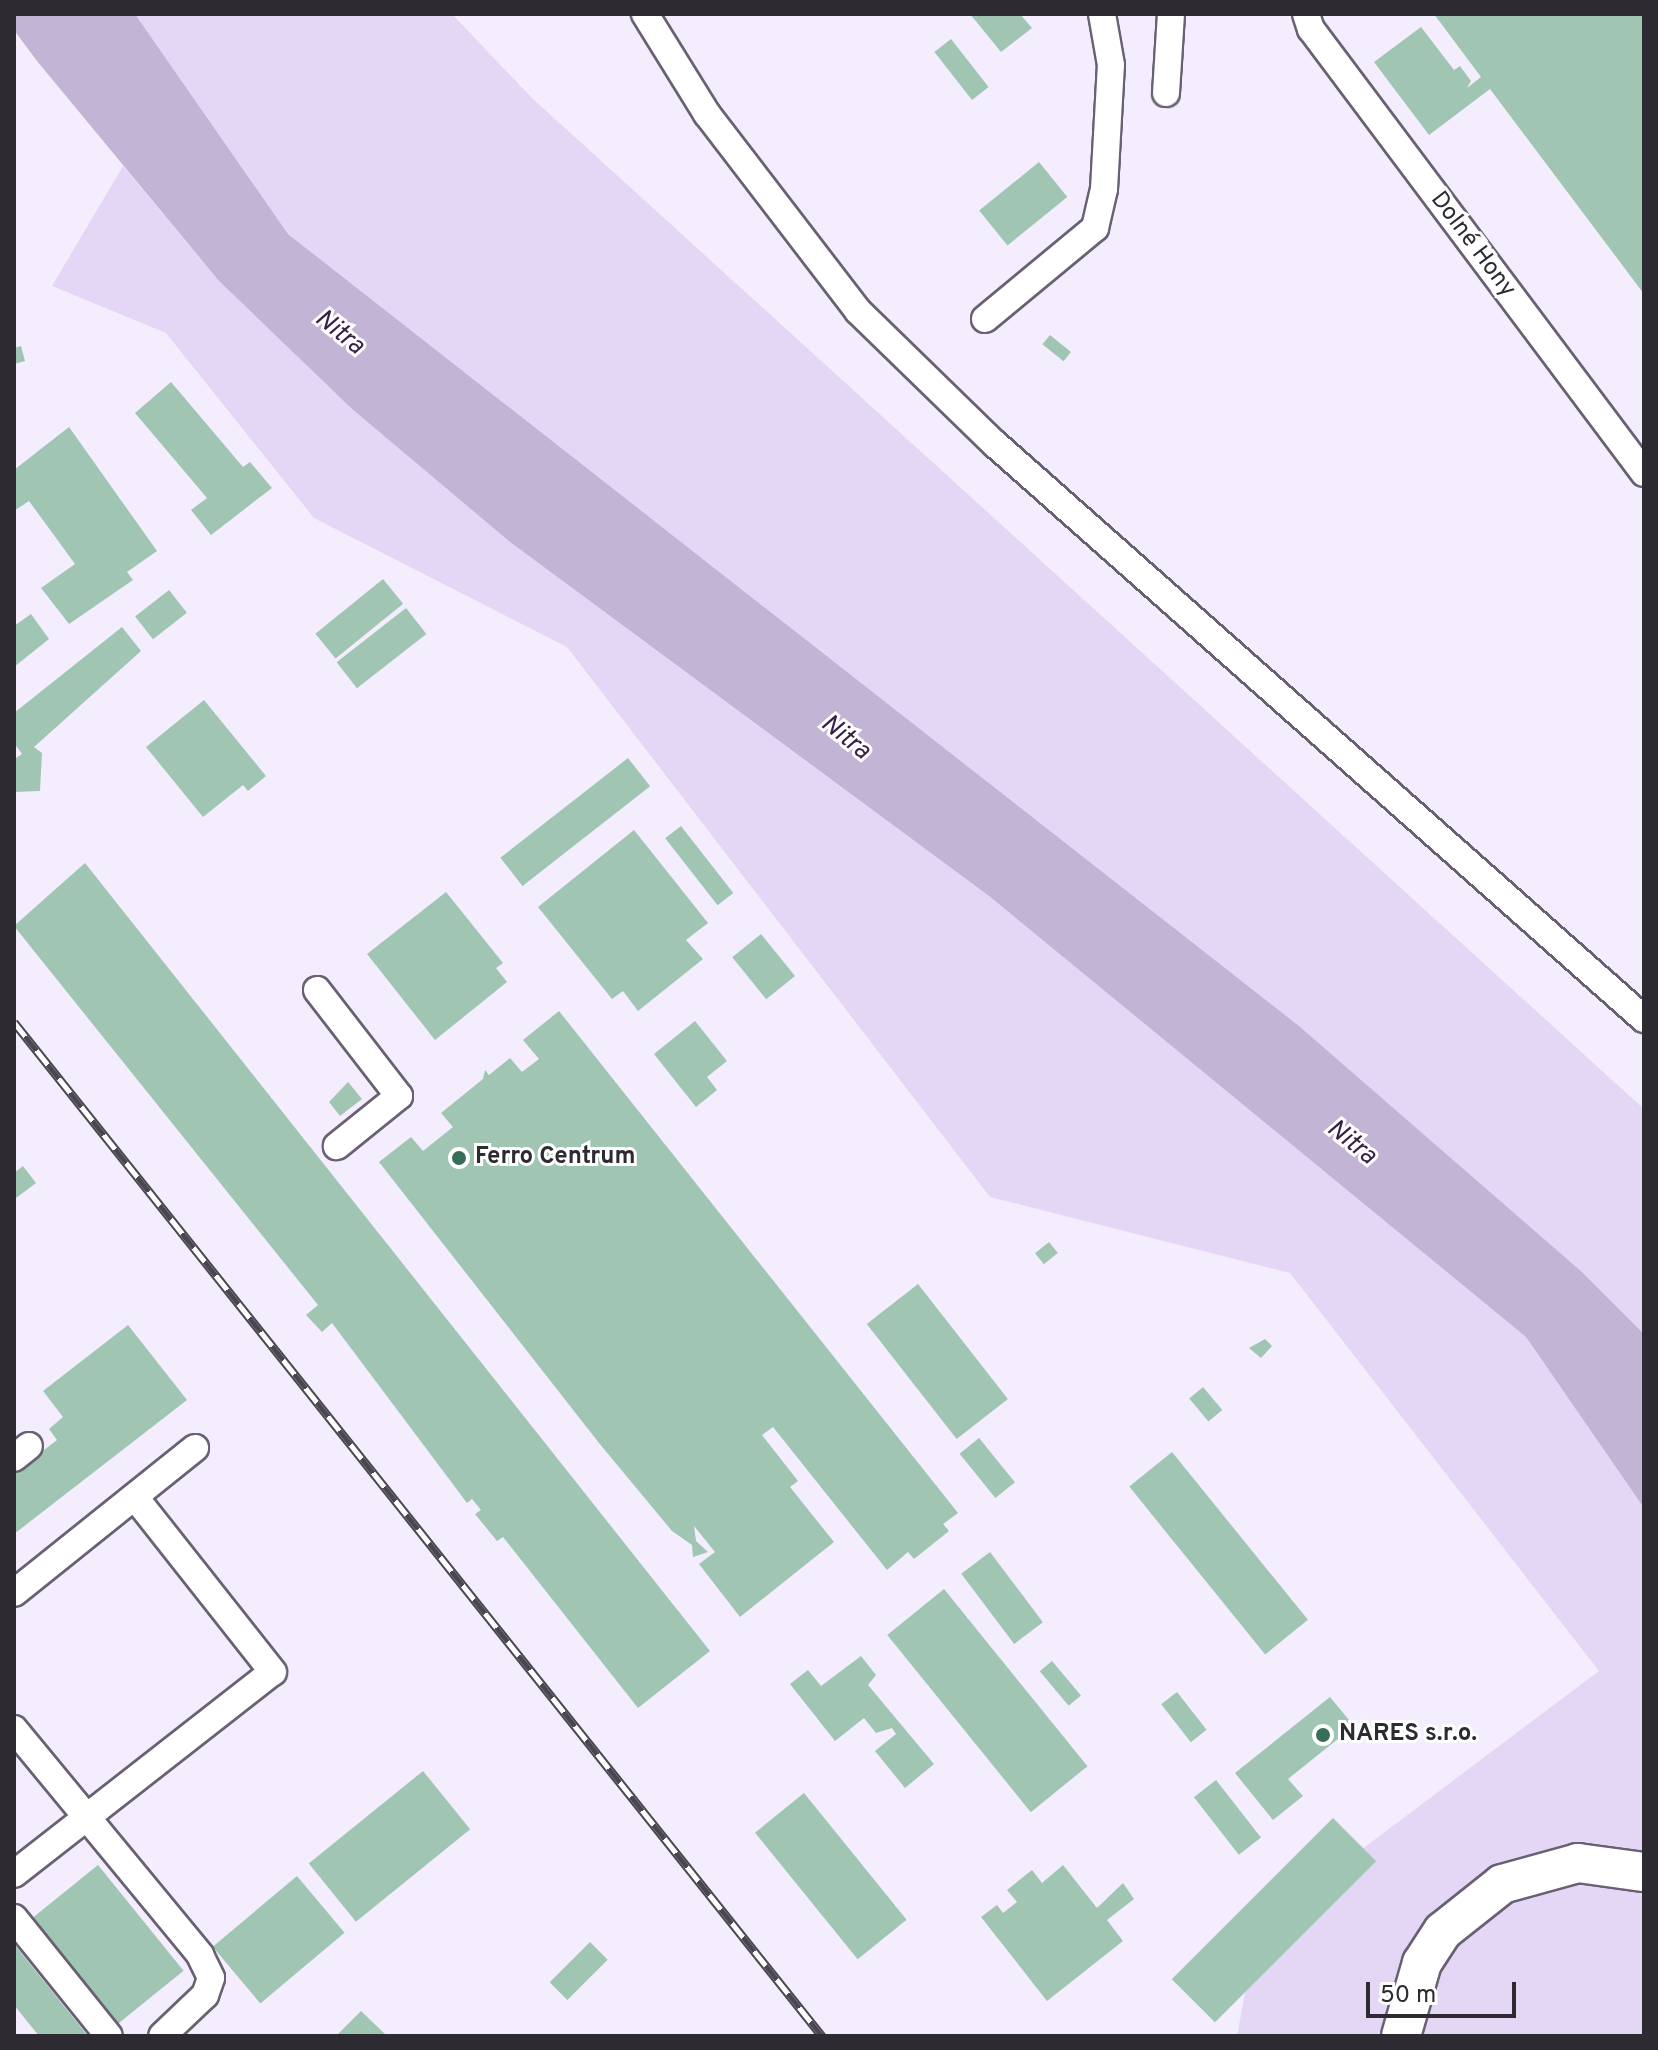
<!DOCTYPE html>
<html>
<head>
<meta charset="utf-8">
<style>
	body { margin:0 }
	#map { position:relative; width:1658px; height:2050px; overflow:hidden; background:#f4edfd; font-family:Overpass,sans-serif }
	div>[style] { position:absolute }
	.green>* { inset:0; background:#e4d7f6 }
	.water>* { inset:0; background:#c2b4d4 }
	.building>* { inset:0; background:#a0c5b2; transform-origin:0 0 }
	.roads { filter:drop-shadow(2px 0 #696173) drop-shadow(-2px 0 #696173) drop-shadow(0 2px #696173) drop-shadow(0 -2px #696173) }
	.minor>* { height:26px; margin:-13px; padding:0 13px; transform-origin:13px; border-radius:13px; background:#fff }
	.highway>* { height:38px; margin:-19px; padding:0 19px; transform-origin:19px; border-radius:19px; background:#fff }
	.rail>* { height:9px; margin-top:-4.5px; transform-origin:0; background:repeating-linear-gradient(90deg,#fff 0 18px,#4b4750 0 36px); box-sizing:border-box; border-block:2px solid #4b4750 }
	.dots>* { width:22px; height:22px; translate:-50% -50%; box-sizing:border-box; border:4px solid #fff; border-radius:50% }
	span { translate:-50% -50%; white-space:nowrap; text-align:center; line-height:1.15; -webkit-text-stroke:6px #fff; paint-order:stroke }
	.street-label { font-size:24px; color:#2e2a32 }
	.poi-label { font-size:24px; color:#2e2a32; font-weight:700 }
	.left { translate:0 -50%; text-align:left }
	.water-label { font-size:26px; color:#36214b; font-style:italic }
	.frame { position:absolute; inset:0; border:16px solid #2e2a32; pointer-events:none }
	.scale { position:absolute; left:1366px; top:1982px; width:150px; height:36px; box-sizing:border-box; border:4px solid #2e2a32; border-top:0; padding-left:10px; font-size:24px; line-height:28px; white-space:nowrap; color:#2e2a32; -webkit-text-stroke:6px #fff; paint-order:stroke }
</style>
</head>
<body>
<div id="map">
	<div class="green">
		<div style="clip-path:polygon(135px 14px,452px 14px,532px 98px,1644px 1109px,1644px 1334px,1582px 1272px,1299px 1026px,288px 234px)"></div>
		<div style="clip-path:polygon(123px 166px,219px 281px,352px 409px,510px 542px,989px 896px,1526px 1337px,1644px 1508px,1644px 2036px,1237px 2036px,1257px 1928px,1599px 1671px,1290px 1273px,990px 1197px,567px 647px,314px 518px,166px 333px,52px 286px)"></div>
	</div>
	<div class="water">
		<div style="clip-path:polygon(14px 14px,135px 14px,288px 234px,1299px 1026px,1582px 1272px,1644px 1334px,1644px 1508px,1526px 1337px,989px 896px,510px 542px,352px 409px,219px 281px,37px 61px,14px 30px)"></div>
	</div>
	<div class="building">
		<div style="clip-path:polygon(970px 14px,1020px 14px,1032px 28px,1001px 52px)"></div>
		<div style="clip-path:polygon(1434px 14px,1644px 14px,1644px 294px,1490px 89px,1429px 135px,1374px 62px,1421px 27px,1454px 70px,1460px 66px,1471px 81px,1467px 88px,1481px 77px)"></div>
		<div style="left:951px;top:39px;width:61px;height:21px;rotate:52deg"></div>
		<div style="left:1039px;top:162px;width:45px;height:77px;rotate:51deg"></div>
		<div style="left:1050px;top:335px;width:27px;height:12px;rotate:39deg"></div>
		<div style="clip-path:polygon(21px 346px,25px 361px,14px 364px,14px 348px)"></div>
		<div style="clip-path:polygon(171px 382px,243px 467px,250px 462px,272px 488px,211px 535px,191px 510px,207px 498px,135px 413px)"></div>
		<div style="clip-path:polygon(69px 427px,157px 551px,127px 572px,133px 580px,69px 624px,41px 588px,75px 564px,29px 501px,14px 511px,14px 470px)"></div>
		<div style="left:383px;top:579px;width:32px;height:87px;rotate:51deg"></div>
		<div style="left:169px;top:590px;width:29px;height:43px;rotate:52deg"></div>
		<div style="left:406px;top:608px;width:33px;height:88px;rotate:52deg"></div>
		<div style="clip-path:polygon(31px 614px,49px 639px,14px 667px,14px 626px)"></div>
		<div style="clip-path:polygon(122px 627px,141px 651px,34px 747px,42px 753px,40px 791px,15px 792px,16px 758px,22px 754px,14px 743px,14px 713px)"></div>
		<div style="clip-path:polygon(204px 700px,266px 776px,248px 791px,243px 785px,203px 817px,146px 747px)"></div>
		<div style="left:628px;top:758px;width:36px;height:162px;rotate:52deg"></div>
		<div style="left:681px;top:826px;width:85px;height:20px;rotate:52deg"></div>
		<div style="clip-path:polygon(634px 830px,708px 923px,686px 940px,703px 959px,638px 1011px,623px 991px,612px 999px,538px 907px)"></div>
		<div style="clip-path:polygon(85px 863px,710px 1651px,638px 1708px,503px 1537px,497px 1541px,475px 1514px,481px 1510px,472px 1499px,467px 1503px,332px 1323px,322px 1332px,306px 1315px,318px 1305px,14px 926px)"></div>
		<div style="clip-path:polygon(446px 892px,503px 963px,496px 968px,507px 982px,435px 1040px,367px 954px)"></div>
		<div style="left:761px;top:934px;width:54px;height:37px;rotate:51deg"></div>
		<div style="clip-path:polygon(559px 1011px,958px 1513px,943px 1524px,949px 1531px,914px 1559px,908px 1552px,887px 1570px,773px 1427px,762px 1435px,798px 1481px,790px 1487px,834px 1542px,740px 1617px,699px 1564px,715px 1552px,694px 1526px,696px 1541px,708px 1552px,693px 1557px,692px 1545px,672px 1531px,599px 1443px,379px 1162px,411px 1137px,423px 1151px,453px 1127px,441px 1113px,483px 1079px,485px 1070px,489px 1075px,510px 1058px,522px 1072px,539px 1059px,523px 1040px)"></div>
		<div style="clip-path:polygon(695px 1021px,727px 1061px,707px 1077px,717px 1090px,696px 1107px,654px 1054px)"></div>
		<div style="clip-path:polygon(348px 1082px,362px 1099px,340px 1116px,329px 1102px)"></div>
		<div style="clip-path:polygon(23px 1166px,36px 1183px,16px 1198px,14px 1173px)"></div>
		<div style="left:1049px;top:1242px;width:14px;height:18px;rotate:51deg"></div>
		<div style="left:918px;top:1284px;width:146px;height:65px;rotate:52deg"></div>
		<div style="clip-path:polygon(128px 1325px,187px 1400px,14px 1534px,14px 1473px,57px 1440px,49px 1429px,63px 1417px,43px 1391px)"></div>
		<div style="clip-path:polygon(1265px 1339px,1272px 1346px,1261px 1358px,1249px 1348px)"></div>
		<div style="left:1203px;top:1387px;width:30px;height:18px;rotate:50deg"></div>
		<div style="left:979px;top:1438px;width:57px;height:25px;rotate:51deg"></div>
		<div style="left:1172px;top:1452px;width:216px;height:55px;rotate:51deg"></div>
		<div style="left:990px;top:1552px;width:88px;height:36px;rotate:53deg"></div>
		<div style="left:944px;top:1589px;width:228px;height:73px;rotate:51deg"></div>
		<div style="clip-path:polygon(861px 1656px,876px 1675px,868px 1685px,934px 1764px,905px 1788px,875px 1751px,896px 1734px,892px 1728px,876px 1733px,864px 1718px,835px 1741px,790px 1684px,808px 1670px,821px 1686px)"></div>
		<div style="left:1052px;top:1661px;width:45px;height:16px;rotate:50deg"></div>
		<div style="left:1177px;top:1692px;width:48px;height:20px;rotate:52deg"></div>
		<div style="clip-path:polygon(1330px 1697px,1354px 1726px,1288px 1779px,1303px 1796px,1273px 1820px,1235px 1773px)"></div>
		<div style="left:423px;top:1771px;width:75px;height:147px;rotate:51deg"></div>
		<div style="left:1216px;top:1780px;width:73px;height:28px;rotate:52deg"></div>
		<div style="left:804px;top:1793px;width:163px;height:63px;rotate:51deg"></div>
		<div style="left:1333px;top:1818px;width:61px;height:228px;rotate:45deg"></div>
		<div style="left:98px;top:1865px;width:136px;height:86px;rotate:51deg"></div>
		<div style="clip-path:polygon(1063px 1865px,1097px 1908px,1123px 1883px,1134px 1899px,1107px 1920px,1123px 1941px,1047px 2001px,981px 1917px,997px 1905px,1003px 1913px,1017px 1902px,1007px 1890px,1032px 1870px,1042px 1883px)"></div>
		<div style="left:297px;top:1876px;width:74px;height:110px;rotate:50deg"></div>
		<div style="left:590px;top:1942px;width:25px;height:57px;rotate:45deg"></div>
		<div style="clip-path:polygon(14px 1944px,88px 2036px,39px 2036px,14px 2005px)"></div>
		<div style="clip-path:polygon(361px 2011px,387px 2036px,336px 2036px)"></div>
	</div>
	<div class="roads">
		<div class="minor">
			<div style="left:645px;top:14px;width:118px;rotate:58.2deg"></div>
			<div style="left:707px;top:114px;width:248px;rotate:52.5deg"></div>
			<div style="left:858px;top:311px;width:191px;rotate:44.2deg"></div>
			<div style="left:995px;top:444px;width:867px;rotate:41.54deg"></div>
			<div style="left:1306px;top:14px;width:16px;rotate:72deg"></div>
			<div style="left:1311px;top:29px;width:555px;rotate:53.13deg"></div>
			<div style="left:1166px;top:93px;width:79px;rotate:-86.4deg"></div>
			<div style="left:985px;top:319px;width:143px;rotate:-39.6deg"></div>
			<div style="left:1095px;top:228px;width:40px;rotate:-77deg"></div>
			<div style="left:1104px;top:189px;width:124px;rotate:-86.8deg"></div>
			<div style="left:1111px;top:65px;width:52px;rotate:-100deg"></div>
			<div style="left:317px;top:990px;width:134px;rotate:52.3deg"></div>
			<div style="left:399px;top:1096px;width:80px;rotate:141.1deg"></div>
			<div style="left:14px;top:1458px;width:19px;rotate:-39deg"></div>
			<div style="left:14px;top:1593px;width:232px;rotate:-38.7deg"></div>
			<div style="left:14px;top:1729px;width:293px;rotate:50.5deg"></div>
			<div style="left:200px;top:1955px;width:25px;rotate:64deg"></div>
			<div style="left:211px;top:1978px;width:18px;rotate:109deg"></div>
			<div style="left:205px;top:1995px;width:59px;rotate:136.4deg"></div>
			<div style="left:14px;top:1874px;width:328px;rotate:-38deg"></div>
			<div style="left:273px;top:1672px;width:223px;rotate:-128.3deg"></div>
			<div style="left:14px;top:1918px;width:151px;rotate:51.2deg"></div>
		</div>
		<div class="highway">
			<div style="left:1401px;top:2036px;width:76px;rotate:-74deg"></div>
			<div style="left:1422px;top:1963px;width:38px;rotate:-57deg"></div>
			<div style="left:1443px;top:1931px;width:75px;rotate:-38.5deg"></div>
			<div style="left:1502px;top:1884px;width:79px;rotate:-15.4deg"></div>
			<div style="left:1578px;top:1863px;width:67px;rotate:7.8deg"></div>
		</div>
	</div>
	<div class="rail">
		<div style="left:14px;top:1022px;width:1297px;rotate:51.45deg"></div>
	</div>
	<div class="dots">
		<div style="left:459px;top:1158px;background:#376e56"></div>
		<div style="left:1323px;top:1735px;background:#376e56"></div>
	</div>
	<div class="street-label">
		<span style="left:1472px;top:245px;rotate:53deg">Dolné Hony</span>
	</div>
	<div class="poi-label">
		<span class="left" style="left:475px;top:1158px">Ferro Centrum</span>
		<span class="left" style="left:1339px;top:1735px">NARES s.r.o.</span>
	</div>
	<div class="water-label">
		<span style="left:339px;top:333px;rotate:39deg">Nitra</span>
		<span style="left:845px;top:738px;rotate:39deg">Nitra</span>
		<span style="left:1351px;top:1143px;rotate:39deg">Nitra</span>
	</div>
	<div class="frame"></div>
	<div class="scale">50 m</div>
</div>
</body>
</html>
